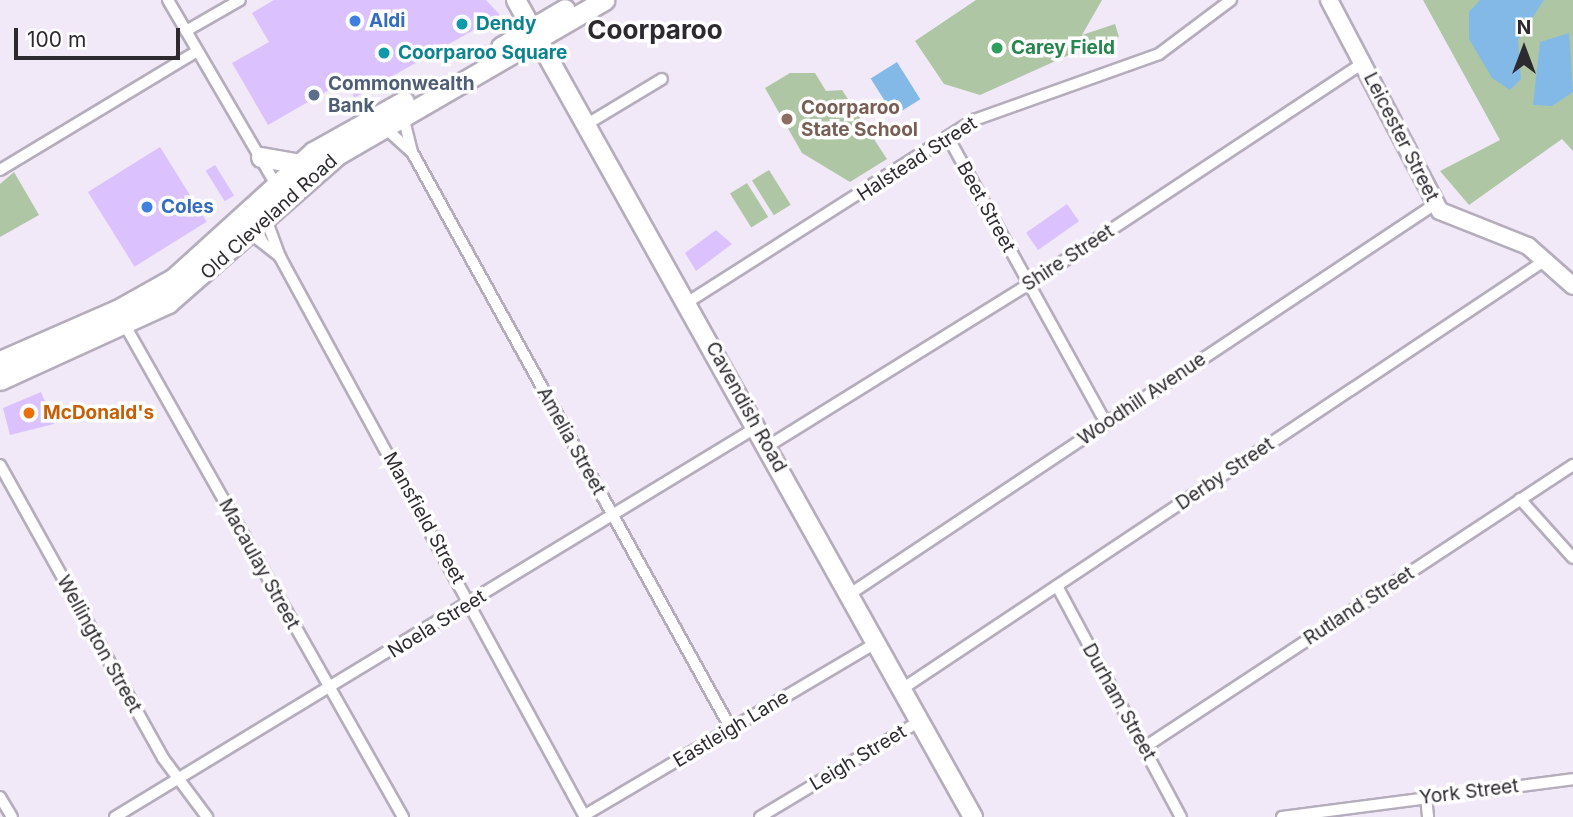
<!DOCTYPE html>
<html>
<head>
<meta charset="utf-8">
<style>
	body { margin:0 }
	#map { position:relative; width:1573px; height:817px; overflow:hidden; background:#f1e8f8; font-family:Inter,sans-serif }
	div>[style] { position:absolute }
	.green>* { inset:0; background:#aec6a4; transform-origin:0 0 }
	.water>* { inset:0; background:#83b9e6; transform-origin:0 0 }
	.building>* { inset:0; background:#dbc2fe; transform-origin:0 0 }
	.roads { filter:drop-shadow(2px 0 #b5adbc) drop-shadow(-2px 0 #b5adbc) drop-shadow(0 2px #b5adbc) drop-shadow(0 -2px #b5adbc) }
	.street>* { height:10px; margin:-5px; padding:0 5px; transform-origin:5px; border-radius:5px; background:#fff }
	.secondary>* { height:16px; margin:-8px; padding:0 8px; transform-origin:8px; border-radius:8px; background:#fff }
	.primary>* { height:18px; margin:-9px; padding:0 9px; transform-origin:9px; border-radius:9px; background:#fff }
	.highway>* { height:19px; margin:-9.5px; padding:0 9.5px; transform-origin:9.5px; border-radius:9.5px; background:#fff }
	.dots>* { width:19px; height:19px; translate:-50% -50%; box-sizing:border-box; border:4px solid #fff; border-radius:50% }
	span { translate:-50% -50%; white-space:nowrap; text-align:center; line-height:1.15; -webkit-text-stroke:7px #fff; paint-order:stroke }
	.shop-label { font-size:19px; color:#366cbe; font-weight:700 }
	.left { translate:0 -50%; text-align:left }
	.culture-label { font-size:19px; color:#0d838f; font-weight:700 }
	.leisure-label { font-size:19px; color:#27864d; font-weight:700 }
	.service-label { font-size:19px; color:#4e5e75; font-weight:700 }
	.education-label { font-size:19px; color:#785e54; font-weight:700 }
	.street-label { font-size:19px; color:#2c292f }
	.food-label { font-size:19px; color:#c56008; font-weight:700 }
	.district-label { font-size:26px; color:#2c292f; font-weight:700 }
	.north { position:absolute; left:1489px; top:14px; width:70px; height:70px; -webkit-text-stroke:5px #fff; paint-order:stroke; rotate:0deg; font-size:19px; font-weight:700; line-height:28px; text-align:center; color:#2c292f }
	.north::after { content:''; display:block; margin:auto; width:24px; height:32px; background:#2c292f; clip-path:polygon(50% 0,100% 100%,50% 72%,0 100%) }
	.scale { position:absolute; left:14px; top:28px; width:166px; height:32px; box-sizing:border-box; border:4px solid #2c292f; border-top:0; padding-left:9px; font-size:21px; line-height:24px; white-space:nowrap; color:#2c292f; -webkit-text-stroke:5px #fff; paint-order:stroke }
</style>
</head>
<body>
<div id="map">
	<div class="green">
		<div style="clip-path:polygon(976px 0,1102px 0,1082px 35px,1115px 24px,1119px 37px,1082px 49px,1079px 40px,1069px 55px,980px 95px,944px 84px,915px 41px)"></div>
		<div style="clip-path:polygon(1423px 0,1573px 0,1573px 151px,1562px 139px,1469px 205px,1440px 171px,1500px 140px)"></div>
		<div style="clip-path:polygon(790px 73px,815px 73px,826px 91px,842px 90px,887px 159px,850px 182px,802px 153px,765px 88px)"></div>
		<div style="left:769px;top:170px;width:41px;height:20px;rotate:58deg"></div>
		<div style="clip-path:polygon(14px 172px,39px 215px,0 237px,0 184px)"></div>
		<div style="left:747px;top:183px;width:40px;height:20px;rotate:58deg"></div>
	</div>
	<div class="water">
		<div style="clip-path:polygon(1480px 0,1544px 0,1518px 40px,1521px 79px,1510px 90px,1492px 78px,1469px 39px,1469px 12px)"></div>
		<div style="clip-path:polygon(1569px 33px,1573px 92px,1552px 106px,1533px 105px,1540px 42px)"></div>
		<div style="left:897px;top:62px;width:44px;height:31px;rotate:58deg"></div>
	</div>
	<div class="building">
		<div style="clip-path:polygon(274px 0,486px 0,500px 15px,354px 98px,348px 79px,268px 125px,232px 63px,269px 42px,252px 13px)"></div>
		<div style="left:160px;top:147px;width:88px;height:85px;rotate:58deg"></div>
		<div style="left:215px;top:165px;width:36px;height:11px;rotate:58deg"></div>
		<div style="left:1067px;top:204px;width:21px;height:50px;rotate:55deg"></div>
		<div style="clip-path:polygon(716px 230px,732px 244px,696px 271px,685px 253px)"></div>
		<div style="clip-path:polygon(41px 392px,54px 424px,10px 435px,3px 408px)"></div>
	</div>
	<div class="roads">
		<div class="street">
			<div style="left:168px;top:0;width:218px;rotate:59.7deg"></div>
			<div style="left:186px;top:31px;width:62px;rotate:-29.9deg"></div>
			<div style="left:403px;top:116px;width:37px;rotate:76deg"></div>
			<div style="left:589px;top:123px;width:85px;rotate:-31.1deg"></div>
			<div style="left:384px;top:127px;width:38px;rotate:42deg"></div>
			<div style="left:412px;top:152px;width:659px;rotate:61.06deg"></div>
			<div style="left:948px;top:137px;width:327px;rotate:61.1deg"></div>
			<div style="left:0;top:170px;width:230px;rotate:-31.1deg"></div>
			<div style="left:266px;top:219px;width:40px;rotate:69.8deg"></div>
			<div style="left:280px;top:257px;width:638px;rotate:61.43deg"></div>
			<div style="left:251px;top:234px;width:37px;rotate:38deg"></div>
			<div style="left:688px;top:302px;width:339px;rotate:-32.5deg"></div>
			<div style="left:974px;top:120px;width:196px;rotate:-19.6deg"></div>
			<div style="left:1159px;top:54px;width:90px;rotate:-36.9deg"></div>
			<div style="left:122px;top:320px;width:571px;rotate:60.52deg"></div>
			<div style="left:768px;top:446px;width:307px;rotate:-31.8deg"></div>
			<div style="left:1029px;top:284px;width:400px;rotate:-33.5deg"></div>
			<div style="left:0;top:465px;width:335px;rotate:60.9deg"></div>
			<div style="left:163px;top:758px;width:74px;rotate:53.3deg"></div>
			<div style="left:1520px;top:499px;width:79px;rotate:48.1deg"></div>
			<div style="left:1057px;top:586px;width:262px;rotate:61.8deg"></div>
			<div style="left:850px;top:594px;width:703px;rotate:-33.69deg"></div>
			<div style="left:902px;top:689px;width:775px;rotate:-33.69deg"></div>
			<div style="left:1145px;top:747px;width:513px;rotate:-33.38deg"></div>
			<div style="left:0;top:797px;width:23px;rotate:59deg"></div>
			<div style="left:1426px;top:797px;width:20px;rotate:84deg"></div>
			<div style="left:585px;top:815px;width:339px;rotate:-30.6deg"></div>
			<div style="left:115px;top:817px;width:751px;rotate:-31.28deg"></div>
			<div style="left:760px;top:817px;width:187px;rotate:-31deg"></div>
			<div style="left:1282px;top:817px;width:293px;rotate:-7.4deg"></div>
		</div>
		<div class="secondary">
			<div style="left:1329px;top:0;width:238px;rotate:62.3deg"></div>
			<div style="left:1440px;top:211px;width:95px;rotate:21.7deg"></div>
			<div style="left:1528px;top:246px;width:60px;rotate:41.6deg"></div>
		</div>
		<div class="primary">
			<div style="left:516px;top:0;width:936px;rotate:60.78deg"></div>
		</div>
		<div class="highway">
			<div style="left:501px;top:47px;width:74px;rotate:-30.7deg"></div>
			<div style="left:261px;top:157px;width:39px;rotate:10deg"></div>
			<div style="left:0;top:361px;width:128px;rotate:-23.6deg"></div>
			<div style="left:117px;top:310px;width:65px;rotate:-29.3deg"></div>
			<div style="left:174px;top:278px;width:188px;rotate:-42.2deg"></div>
			<div style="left:313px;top:152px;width:104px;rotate:-29.3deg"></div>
			<div style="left:0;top:380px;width:185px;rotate:-24.6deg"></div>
			<div style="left:168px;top:303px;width:225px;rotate:-41.2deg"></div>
			<div style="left:337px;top:155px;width:309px;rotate:-30.1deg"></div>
		</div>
	</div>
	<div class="dots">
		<div style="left:355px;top:21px;background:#3f7fe0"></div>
		<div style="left:462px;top:24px;background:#0f9aa8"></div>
		<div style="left:997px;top:48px;background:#2e9e5b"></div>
		<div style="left:384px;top:53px;background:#0f9aa8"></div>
		<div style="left:314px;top:95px;background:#5c6f8a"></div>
		<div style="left:787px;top:119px;background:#8d6e63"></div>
		<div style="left:147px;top:207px;background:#3f7fe0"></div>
		<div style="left:29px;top:413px;background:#e8710a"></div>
	</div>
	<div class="shop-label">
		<span class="left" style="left:369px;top:21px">Aldi</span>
		<span class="left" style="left:161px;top:207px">Coles</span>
	</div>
	<div class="culture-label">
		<span class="left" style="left:476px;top:24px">Dendy</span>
		<span class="left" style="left:398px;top:53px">Coorparoo Square</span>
	</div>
	<div class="leisure-label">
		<span class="left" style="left:1011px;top:48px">Carey Field</span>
	</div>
	<div class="service-label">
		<span class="left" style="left:328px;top:95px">Commonwealth<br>Bank</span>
	</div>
	<div class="education-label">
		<span class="left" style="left:801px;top:119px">Coorparoo<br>State School</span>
	</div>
	<div class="street-label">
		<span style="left:1401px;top:137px;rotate:63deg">Leicester Street</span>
		<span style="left:917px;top:159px;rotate:-33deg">Halstead Street</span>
		<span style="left:986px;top:207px;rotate:61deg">Beet Street</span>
		<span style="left:269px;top:217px;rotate:-42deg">Old Cleveland Road</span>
		<span style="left:1068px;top:258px;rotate:-33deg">Shire Street</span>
		<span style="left:1142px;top:399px;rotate:-34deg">Woodhill Avenue</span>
		<span style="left:746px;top:407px;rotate:61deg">Cavendish Road</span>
		<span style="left:571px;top:441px;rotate:61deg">Amelia Street</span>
		<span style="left:1225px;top:474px;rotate:-34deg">Derby Street</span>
		<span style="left:424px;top:518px;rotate:61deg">Mansfield Street</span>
		<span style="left:259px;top:564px;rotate:61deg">Macaulay Street</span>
		<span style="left:1359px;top:606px;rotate:-33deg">Rutland Street</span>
		<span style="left:437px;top:624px;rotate:-32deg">Noela Street</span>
		<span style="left:99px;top:644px;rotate:61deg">Wellington Street</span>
		<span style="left:1119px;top:702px;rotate:61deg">Durham Street</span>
		<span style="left:731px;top:729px;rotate:-31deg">Eastleigh Lane</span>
		<span style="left:858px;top:758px;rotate:-31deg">Leigh Street</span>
		<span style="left:1469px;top:792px;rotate:-7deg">York Street</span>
	</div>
	<div class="food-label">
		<span class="left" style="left:43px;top:413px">McDonald's</span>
	</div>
	<div class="district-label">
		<span style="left:655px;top:30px">Coorparoo</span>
	</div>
	<div class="north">N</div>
	<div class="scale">100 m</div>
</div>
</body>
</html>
